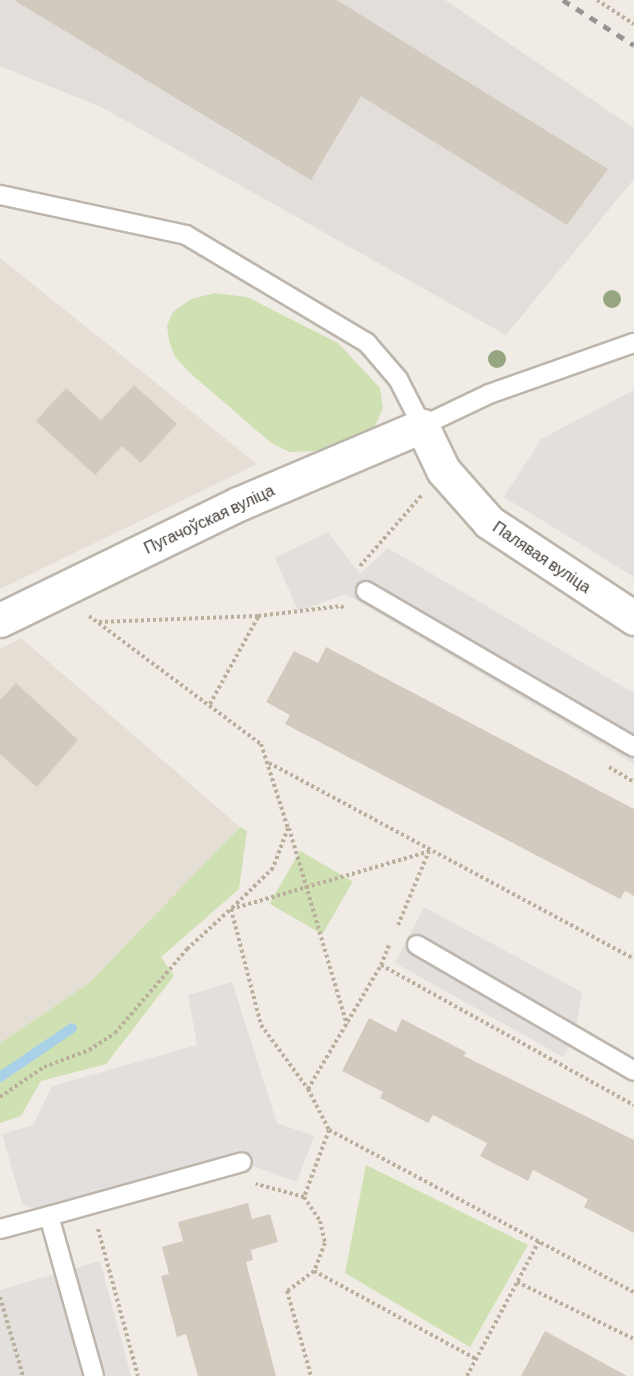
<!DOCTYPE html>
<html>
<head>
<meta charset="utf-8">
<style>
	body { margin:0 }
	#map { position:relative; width:634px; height:1376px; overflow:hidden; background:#f0ece5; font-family:Barlow,sans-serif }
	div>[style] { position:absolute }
	.residential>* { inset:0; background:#e4ded4 }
	.industrial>* { inset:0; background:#e2deda }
	.green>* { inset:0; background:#cfe0b2; transform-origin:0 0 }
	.parking>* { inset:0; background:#e2dfdd }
	.stream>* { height:10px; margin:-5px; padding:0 5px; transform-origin:5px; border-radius:5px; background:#a8d1e7 }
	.building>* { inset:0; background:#d3cabf }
	.path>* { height:4px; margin-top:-2px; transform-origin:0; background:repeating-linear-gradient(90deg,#baae9c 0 3px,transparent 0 6px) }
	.roads { filter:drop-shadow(2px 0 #bdb6ac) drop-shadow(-2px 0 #bdb6ac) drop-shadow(0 2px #bdb6ac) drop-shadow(0 -2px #bdb6ac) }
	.lane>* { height:18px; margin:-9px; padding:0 9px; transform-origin:9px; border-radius:9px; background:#fff }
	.street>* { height:33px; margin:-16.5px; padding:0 16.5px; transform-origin:16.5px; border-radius:16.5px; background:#fff }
	.rail>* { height:4.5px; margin-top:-2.25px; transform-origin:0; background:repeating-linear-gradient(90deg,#949494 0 8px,transparent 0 16px) }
	.trees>* { width:18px; height:18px; margin:-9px; border-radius:50%; background:#95a681 }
	span { translate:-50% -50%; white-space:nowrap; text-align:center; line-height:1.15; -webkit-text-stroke:4.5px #fff; paint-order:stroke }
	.street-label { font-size:16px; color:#423c36 }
</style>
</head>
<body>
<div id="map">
	<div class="residential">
		<div style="clip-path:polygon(0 258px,257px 464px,0 589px)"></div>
		<div style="clip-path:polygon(21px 638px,240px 827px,88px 984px,0 1043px,0 649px)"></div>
	</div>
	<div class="industrial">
		<div style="clip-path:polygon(0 0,445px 0,634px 128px,634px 179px,506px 335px,103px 108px,0 66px)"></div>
	</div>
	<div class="green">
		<div style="clip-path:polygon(215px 293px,247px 297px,338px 343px,380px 388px,383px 408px,375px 426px,353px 439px,315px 451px,289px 452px,270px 442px,189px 372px,175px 357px,169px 341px,167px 326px,173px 312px,191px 299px)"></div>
		<div style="clip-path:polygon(240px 827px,247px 831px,239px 889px,161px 957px,174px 976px,106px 1064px,41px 1081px,21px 1116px,0 1123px,0 1043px,88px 984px)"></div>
		<div style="left:300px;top:851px;width:61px;height:61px;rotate:30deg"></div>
		<div style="clip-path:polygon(366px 1165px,528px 1245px,470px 1347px,345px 1273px)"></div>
	</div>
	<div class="parking">
		<div style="clip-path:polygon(634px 390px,634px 577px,504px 497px,541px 439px)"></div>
		<div style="clip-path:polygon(328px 532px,360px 574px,388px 548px,634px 693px,634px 764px,346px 594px,298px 611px,275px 558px)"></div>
		<div style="clip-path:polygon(424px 907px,582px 992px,575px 1038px,563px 1057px,395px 963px)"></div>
		<div style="clip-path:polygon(232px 982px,277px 1123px,314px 1136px,297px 1182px,242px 1162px,49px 1216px,22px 1204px,2px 1134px,33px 1125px,52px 1086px,197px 1045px,188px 995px)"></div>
		<div style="clip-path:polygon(100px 1261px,131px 1376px,0 1376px,0 1290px)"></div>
	</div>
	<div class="stream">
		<div style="left:0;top:1077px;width:87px;rotate:-34.2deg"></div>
	</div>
	<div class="building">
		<div style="clip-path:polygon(14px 0,337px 0,608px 169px,567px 225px,361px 96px,311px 180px)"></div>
		<div style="clip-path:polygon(134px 385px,177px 424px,141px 463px,122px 446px,95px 475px,36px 421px,66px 388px,101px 420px)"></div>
		<div style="clip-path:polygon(326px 647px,634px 809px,634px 896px,625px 891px,620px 899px,285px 724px,290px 715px,266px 702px,294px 651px,318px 663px)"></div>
		<div style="clip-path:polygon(16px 683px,78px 740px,37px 787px,0 754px,0 700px)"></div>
		<div style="clip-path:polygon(369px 1018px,396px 1032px,402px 1019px,466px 1052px,464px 1056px,634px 1140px,634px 1233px,584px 1207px,588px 1199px,533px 1170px,528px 1181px,480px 1156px,487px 1143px,433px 1115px,428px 1123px,380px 1098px,383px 1092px,342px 1071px)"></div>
		<div style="clip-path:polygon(248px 1203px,252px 1219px,270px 1214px,278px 1242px,251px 1250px,253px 1260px,246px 1262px,276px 1376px,198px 1376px,186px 1334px,177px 1337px,161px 1276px,169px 1274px,162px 1247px,183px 1241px,178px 1222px)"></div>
		<div style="clip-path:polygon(545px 1331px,627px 1376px,521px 1376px)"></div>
	</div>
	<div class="path">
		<div style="left:597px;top:0;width:44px;rotate:33deg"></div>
		<div style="left:360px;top:566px;width:94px;rotate:-48.9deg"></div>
		<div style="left:89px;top:616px;width:214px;rotate:36.7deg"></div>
		<div style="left:261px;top:744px;width:88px;rotate:72.2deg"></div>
		<div style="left:288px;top:828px;width:43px;rotate:110.6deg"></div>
		<div style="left:273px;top:868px;width:59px;rotate:135.7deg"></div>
		<div style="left:231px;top:909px;width:120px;rotate:75.5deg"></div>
		<div style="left:261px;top:1025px;width:79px;rotate:53.7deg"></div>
		<div style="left:308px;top:1089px;width:46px;rotate:62.9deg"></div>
		<div style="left:329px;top:1130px;width:72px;rotate:110.5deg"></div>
		<div style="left:304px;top:1197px;width:50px;rotate:-164.8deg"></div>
		<div style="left:99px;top:622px;width:159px;rotate:-2.2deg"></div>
		<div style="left:258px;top:616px;width:84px;rotate:-6.9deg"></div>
		<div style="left:341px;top:606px;width:5px;rotate:37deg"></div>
		<div style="left:210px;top:704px;width:99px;rotate:-61.1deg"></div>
		<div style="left:269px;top:763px;width:414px;rotate:28.2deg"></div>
		<div style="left:609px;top:767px;width:29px;rotate:31deg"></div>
		<div style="left:289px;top:828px;width:205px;rotate:73.6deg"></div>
		<div style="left:398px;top:925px;width:80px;rotate:-67.3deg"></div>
		<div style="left:381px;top:965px;width:22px;rotate:-68deg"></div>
		<div style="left:308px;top:1089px;width:144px;rotate:-59.5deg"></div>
		<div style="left:381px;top:965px;width:289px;rotate:29deg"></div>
		<div style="left:0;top:1097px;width:53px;rotate:-34.3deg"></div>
		<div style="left:44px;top:1067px;width:48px;rotate:-20.7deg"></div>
		<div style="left:89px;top:1050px;width:31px;rotate:-33deg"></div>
		<div style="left:115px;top:1033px;width:111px;rotate:-49.4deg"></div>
		<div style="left:187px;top:949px;width:59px;rotate:-42.3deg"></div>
		<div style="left:231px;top:909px;width:207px;rotate:-16.2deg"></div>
		<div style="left:329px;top:1130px;width:345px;rotate:28deg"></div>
		<div style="left:304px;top:1197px;width:29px;rotate:56deg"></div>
		<div style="left:320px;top:1221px;width:23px;rotate:77deg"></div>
		<div style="left:325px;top:1243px;width:30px;rotate:111deg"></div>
		<div style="left:314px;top:1271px;width:34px;rotate:143deg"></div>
		<div style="left:287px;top:1291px;width:88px;rotate:74.2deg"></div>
		<div style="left:98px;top:1229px;width:152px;rotate:74.8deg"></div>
		<div style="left:314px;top:1271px;width:184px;rotate:28.5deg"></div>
		<div style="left:517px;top:1282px;width:130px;rotate:26deg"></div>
		<div style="left:0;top:1297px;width:82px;rotate:73.8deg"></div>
		<div style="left:467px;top:1376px;width:153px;rotate:-61.9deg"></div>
	</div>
	<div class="roads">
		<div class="lane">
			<div style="left:0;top:195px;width:190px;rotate:12.1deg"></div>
			<div style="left:186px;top:235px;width:211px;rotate:30.8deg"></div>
			<div style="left:367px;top:343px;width:48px;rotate:49.3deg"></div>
			<div style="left:398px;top:379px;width:53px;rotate:62.9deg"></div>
			<div style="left:422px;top:426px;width:74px;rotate:-25.5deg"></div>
			<div style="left:489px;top:394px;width:154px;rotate:-19.4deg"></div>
			<div style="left:366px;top:591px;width:310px;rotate:30.2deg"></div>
			<div style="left:417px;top:945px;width:251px;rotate:30.1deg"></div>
			<div style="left:0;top:1229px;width:51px;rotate:-14.9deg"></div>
			<div style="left:94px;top:1376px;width:166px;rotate:-105.7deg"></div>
			<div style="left:49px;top:1216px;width:200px;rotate:-15.6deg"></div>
		</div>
		<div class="street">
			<div style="left:0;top:620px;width:265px;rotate:-26deg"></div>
			<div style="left:238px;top:504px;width:200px;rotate:-23deg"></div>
			<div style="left:422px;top:426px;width:49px;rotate:64.5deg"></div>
			<div style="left:443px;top:470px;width:69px;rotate:48.5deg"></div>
			<div style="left:489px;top:522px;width:174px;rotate:33.5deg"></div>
		</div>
	</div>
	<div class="rail">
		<div style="left:563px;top:0;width:84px;rotate:32.4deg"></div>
	</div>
	<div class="trees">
		<div style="left:612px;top:299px"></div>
		<div style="left:497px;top:359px"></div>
	</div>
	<div class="street-label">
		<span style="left:209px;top:519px;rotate:-25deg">Пугачоўская вуліца</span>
		<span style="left:542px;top:557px;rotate:34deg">Палявая вуліца</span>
	</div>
</div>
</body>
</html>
